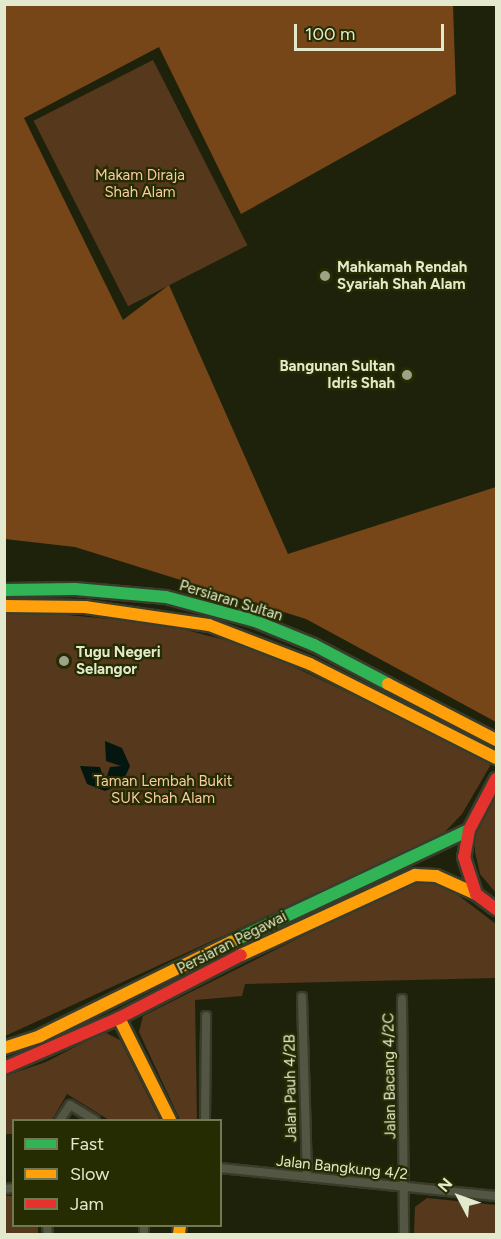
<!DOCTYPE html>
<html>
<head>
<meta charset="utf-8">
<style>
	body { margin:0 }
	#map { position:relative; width:501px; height:1239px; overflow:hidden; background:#1f220b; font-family:Figtree,sans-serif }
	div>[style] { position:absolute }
	.green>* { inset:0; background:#56381d; transform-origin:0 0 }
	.forest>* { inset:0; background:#764619 }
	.water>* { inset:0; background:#031610 }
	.roads { filter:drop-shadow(2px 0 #393c2b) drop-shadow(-2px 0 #393c2b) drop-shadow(0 2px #393c2b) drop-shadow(0 -2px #393c2b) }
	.street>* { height:8px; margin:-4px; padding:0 4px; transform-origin:4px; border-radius:4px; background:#535643 }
	.fast>* { height:12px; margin:-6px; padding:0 6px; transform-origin:6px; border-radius:6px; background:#30b455 }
	.slow>* { height:12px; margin:-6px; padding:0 6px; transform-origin:6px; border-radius:6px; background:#ff9f0a }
	.jam>* { height:12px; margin:-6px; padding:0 6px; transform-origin:6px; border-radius:6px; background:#e5322d }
	.dots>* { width:16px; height:16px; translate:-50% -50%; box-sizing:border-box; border:3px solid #252c01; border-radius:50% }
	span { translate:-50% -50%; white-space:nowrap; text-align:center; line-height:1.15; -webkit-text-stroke:4.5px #252c01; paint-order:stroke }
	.park-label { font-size:15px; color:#fdc9a3 }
	.poi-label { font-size:15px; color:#e2e9cc; font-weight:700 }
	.left { translate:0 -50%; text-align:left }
	.right { translate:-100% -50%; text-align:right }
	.street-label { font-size:15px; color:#e2e9cc }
	.frame { position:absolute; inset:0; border:6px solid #e2e9cc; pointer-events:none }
	.legend { position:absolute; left:12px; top:1119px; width:210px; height:108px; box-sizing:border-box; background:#252c01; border:2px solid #717852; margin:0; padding:8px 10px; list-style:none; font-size:18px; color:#e2e9cc }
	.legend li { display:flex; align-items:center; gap:12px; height:30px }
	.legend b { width:30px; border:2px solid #717852 }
	.north { position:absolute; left:429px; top:1167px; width:60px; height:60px; -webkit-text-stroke:4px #252c01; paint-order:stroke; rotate:311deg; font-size:16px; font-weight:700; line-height:24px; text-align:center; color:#e2e9cc }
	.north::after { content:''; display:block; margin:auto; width:21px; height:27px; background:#e2e9cc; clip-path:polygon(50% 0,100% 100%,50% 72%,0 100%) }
	.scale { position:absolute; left:294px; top:24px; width:150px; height:27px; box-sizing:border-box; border:3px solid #e2e9cc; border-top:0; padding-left:8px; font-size:18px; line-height:21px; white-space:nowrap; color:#e2e9cc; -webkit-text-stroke:4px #252c01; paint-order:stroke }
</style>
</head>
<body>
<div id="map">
	<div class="green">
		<div style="left:153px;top:60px;width:208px;height:134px;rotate:63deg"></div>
		<div style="clip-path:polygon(4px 609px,162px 624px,229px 641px,265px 653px,407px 721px,487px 760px,490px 766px,462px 814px,441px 836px,5px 1036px)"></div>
		<div style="clip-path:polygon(496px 786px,496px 893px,480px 874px,475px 852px,475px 833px)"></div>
		<div style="clip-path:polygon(415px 880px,442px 883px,496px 924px,496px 978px,245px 984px,242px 996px,195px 1000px,197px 1120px,180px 1120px,139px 1032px,143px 1016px)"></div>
		<div style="clip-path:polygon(104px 1032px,120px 1040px,160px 1120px,109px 1120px,67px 1094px,52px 1120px,14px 1120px,13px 1134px,5px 1134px,5px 1076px,46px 1062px)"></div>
		<div style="clip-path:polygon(5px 1196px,13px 1196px,14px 1226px,38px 1226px,38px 1234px,5px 1234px)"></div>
		<div style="clip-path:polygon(427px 1198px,496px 1205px,496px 1234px,414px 1234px,415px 1207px)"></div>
	</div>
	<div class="forest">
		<div style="clip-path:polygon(5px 4px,453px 5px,456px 94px,241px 214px,159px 47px,24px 118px,123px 320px,169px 285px,288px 554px,496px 487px,496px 722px,306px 619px,75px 547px,5px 539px)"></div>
	</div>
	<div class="water">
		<div style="clip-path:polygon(105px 741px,122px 748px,130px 766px,122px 784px,105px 791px,87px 784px,80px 766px,100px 767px,105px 782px,110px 767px,121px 766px,106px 761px)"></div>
	</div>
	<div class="roads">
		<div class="street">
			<div style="left:302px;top:997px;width:180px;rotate:88.4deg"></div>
			<div style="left:402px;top:999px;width:235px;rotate:89.5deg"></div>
			<div style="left:60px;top:1120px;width:18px;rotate:-56deg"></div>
			<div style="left:70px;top:1105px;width:29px;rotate:31deg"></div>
			<div style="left:205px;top:1120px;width:104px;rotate:-89.4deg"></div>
			<div style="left:220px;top:1168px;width:277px;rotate:5.8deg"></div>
			<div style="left:4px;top:1189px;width:10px;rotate:-6deg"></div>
			<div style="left:47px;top:1226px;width:8px;rotate:83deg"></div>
			<div style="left:144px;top:1234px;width:8px;rotate:-90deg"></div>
		</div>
		<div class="fast">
			<div style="left:4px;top:590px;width:71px;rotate:-0.8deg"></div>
			<div style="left:75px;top:589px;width:91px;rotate:5deg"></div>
			<div style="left:166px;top:597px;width:92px;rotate:15.1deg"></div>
			<div style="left:255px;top:621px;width:64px;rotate:22.1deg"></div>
			<div style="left:314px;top:645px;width:84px;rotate:27.8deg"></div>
			<div style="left:231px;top:942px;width:263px;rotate:-25.2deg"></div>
		</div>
		<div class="slow">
			<div style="left:4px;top:606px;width:81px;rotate:0.7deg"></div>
			<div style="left:85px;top:607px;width:125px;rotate:8.3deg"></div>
			<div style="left:209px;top:625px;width:108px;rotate:21.1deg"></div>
			<div style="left:310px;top:664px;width:208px;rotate:26.8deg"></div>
			<div style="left:388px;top:684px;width:122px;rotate:27.4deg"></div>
			<div style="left:241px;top:955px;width:192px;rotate:-24.7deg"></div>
			<div style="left:415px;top:875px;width:21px;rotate:3deg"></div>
			<div style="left:436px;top:876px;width:44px;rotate:24.2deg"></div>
			<div style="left:119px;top:1018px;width:114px;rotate:63.4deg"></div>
			<div style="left:4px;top:1048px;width:38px;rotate:-18deg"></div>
			<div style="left:40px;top:1036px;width:213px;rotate:-26.2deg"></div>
			<div style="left:179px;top:1234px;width:8px;rotate:-83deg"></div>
		</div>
		<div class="jam">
			<div style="left:496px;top:779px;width:58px;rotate:117.9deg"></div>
			<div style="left:469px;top:830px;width:27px;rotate:100deg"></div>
			<div style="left:464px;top:857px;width:39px;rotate:72deg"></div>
			<div style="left:476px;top:894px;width:25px;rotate:37deg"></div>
			<div style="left:4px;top:1068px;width:125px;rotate:-23.5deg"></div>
			<div style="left:119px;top:1018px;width:137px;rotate:-27.3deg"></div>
		</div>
	</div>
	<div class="dots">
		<div style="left:325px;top:276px;background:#9ea388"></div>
		<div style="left:407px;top:375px;background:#9ea388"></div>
		<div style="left:64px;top:661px;background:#9ea388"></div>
	</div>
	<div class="park-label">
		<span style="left:140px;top:184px">Makam Diraja<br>Shah Alam</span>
		<span style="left:163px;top:790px">Taman Lembah Bukit<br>SUK Shah Alam</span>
	</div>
	<div class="poi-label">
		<span class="left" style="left:337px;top:276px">Mahkamah Rendah<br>Syariah Shah Alam</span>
		<span class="right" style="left:395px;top:375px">Bangunan Sultan<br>Idris Shah</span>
		<span class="left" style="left:76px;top:661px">Tugu Negeri<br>Selangor</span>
	</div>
	<div class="street-label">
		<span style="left:231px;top:601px;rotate:17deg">Persiaran Sultan</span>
		<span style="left:232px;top:943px;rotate:-27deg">Persiaran Pegawai</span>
		<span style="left:390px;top:1076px;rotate:-91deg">Jalan Bacang 4/2C</span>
		<span style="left:291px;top:1088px;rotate:-91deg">Jalan Pauh 4/2B</span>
		<span style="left:342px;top:1168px;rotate:6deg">Jalan Bangkung 4/2</span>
	</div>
	<div class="frame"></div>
	<ul class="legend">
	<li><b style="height:8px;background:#30b455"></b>Fast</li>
	<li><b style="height:8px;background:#ff9f0a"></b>Slow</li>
	<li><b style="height:8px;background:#e5322d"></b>Jam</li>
	</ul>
	<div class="north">N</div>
	<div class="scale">100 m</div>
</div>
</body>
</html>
